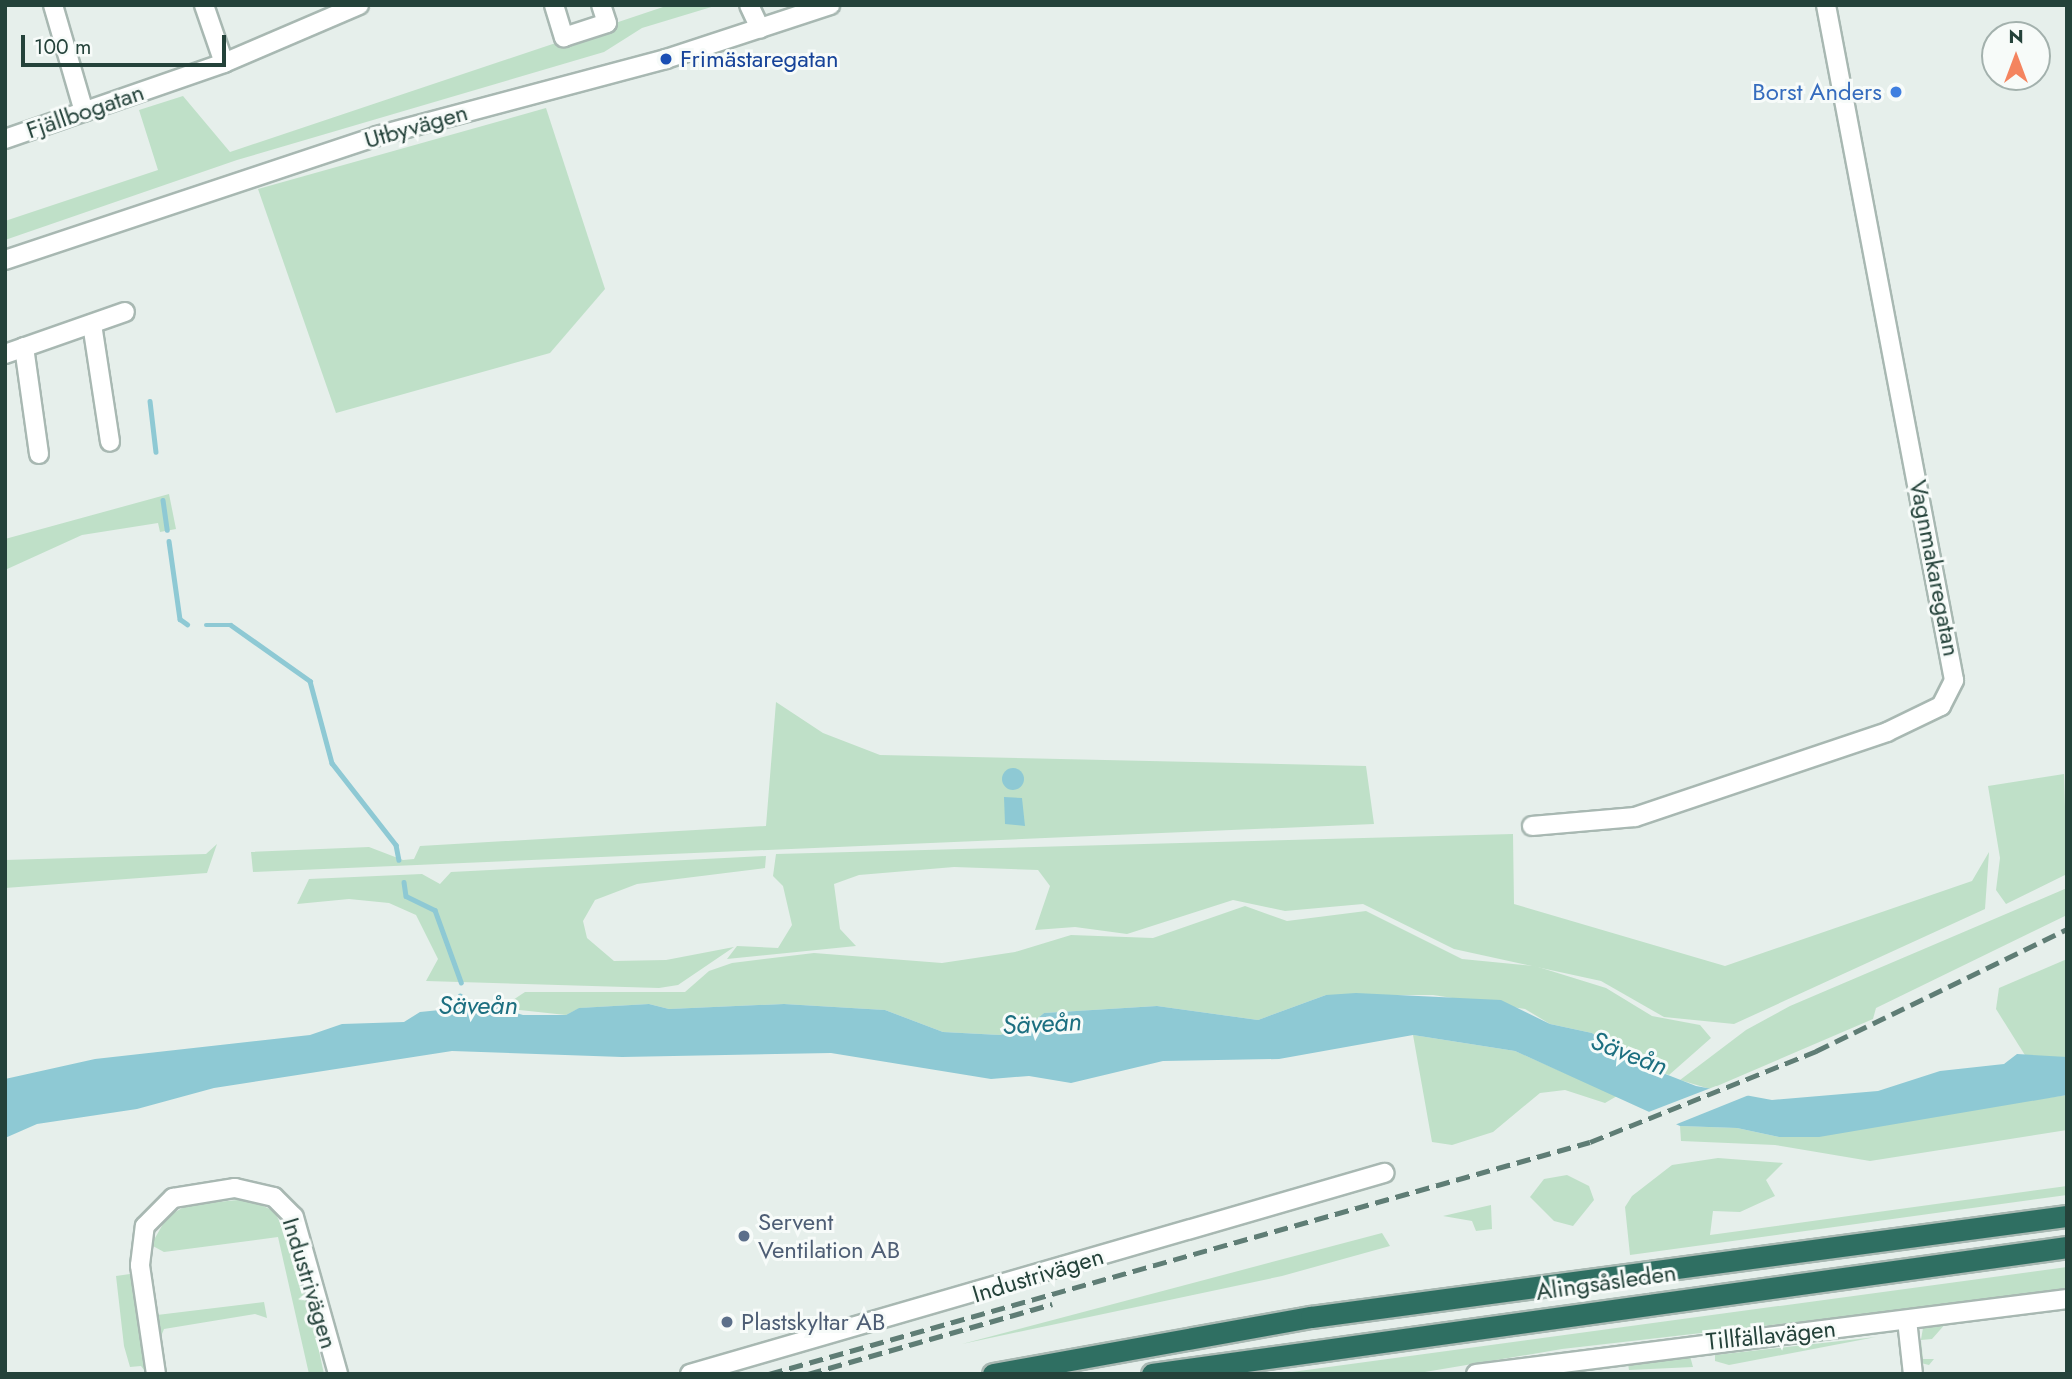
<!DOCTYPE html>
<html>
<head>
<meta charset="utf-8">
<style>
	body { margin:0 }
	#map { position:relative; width:2072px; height:1379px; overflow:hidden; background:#e6efeb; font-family:Jost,sans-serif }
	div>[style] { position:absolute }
	.green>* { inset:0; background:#bfe0c8 }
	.water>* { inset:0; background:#8ec9d4 }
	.round { border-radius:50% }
	.pier>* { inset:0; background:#e6efeb }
	.stream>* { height:4.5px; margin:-2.25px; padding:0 2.25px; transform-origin:2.25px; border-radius:2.25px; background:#8ec9d4 }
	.roads { filter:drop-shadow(2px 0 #a8b8b2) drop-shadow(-2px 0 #a8b8b2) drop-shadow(0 2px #a8b8b2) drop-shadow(0 -2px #a8b8b2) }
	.minor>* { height:18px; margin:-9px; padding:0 9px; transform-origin:9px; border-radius:9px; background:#fff }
	.highway>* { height:21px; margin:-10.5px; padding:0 10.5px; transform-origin:10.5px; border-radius:10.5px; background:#2f6f62 }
	.rail>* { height:4.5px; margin-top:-2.25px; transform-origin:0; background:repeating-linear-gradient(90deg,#5f7d75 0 14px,transparent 0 21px) }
	.dots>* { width:19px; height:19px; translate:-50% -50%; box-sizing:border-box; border:4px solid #f7fbf9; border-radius:50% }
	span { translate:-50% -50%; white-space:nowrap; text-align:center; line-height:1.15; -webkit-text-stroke:6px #f7fbf9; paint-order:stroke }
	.transit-label { font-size:24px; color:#164399 }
	.left { translate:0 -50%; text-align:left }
	.shop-label { font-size:24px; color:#366cbe }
	.right { translate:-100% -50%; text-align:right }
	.street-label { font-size:24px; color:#24423a }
	.service-label { font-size:24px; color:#4e5e75 }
	.water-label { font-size:26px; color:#1c6f80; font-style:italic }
	.frame { position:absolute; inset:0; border:7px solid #24423a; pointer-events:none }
	.north { position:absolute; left:1981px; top:21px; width:70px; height:70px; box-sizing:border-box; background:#f7fbf9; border:2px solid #a3b1ad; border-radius:50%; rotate:0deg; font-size:19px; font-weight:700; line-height:28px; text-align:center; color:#24423a }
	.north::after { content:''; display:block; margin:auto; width:24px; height:32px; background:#f4845f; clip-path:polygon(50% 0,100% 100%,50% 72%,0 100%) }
	.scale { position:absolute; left:21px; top:35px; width:205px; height:32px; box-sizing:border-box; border:4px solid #24423a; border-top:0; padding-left:9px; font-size:21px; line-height:24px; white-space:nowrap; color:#24423a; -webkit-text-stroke:5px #f7fbf9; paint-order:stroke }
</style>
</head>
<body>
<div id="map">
	<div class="green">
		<div style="clip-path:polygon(669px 5px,718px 5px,642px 28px,604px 52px,237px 160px,5px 240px,5px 221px,158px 170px,139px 110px,183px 96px,230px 152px)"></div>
		<div style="clip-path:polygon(546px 108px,605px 289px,550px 353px,336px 413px,258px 189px)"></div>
		<div style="clip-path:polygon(169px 494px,176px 529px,160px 532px,158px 523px,82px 535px,5px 570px,5px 539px)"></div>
		<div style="clip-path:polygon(776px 702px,823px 733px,880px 755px,1366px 766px,1374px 824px,253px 872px,251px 852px,369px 847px,403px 860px,414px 859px,420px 846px,766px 826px)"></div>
		<div style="clip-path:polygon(2064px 774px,2067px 874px,2006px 904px,1996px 890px,2000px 858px,1988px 786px)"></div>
		<div style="clip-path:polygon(1513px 834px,1514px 904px,1725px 966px,1972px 881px,1989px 852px,1985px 909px,1734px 1024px,1664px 1017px,1601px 981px,1454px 949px,1363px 904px,1285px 911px,1233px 900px,1127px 934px,1075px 927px,1035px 930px,1050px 886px,1038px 870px,954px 867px,859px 875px,834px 884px,840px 929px,856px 946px,727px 959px,737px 946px,778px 948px,792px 925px,783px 886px,773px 876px,776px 854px)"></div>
		<div style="clip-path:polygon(217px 844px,207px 873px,5px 888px,5px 860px,206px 854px)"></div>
		<div style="clip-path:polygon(766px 856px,765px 868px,637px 884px,595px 900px,583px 921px,587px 938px,614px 961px,666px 960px,734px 947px,678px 985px,659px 988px,426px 981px,438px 959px,416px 915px,389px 903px,349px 899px,297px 904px,309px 879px,422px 874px,440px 884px,451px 872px)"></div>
		<div style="clip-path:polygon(2067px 888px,2067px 915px,1876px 1008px,1873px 1019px,1710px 1089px,1680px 1080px,1746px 1030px,1790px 1006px)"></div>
		<div style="clip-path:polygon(1245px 906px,1287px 921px,1366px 911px,1462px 959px,1535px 966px,1606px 988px,1652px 1016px,1700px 1025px,1711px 1038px,1669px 1075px,1627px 1059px,1592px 1033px,1550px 1024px,1525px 1009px,1433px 995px,1326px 995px,1258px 1020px,1157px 1006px,1044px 1013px,1027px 1027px,1000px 1035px,943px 1032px,885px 1010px,784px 1004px,669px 1009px,649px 1004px,580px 1008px,566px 1015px,501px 1008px,525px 992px,685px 992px,709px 971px,732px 963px,814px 953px,942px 963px,1015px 952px,1071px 935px,1153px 938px)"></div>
		<div style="clip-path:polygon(2067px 959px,2067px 1057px,2028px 1060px,1996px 1009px,1999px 988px)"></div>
		<div style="clip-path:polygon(1413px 1035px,1515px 1051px,1617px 1096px,1605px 1103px,1565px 1090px,1540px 1093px,1493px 1132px,1452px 1145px,1432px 1142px)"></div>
		<div style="clip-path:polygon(2067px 1095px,2067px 1130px,1870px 1161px,1775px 1145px,1681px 1141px,1680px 1126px,1737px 1128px,1779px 1137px)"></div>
		<div style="clip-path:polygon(1718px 1158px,1783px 1163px,1766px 1180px,1775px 1196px,1740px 1212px,1713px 1211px,1710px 1235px,2067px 1186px,2067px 1195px,1630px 1255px,1625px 1207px,1632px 1196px,1672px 1165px)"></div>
		<div style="clip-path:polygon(1567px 1175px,1589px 1186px,1594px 1200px,1573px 1226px,1554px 1221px,1530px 1197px,1544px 1179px)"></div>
		<div style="clip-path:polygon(248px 1199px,274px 1211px,297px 1255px,325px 1350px,319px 1351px,324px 1374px,309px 1374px,278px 1237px,164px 1252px,151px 1245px,167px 1217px,187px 1205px)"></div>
		<div style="clip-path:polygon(1491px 1205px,1492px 1229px,1476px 1231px,1472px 1221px,1443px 1216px)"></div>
		<div style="clip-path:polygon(1382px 1233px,1390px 1246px,1282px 1276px,962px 1344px)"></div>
		<div style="clip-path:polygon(2067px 1267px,2067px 1291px,1562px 1349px,1413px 1374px,1277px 1374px)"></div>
		<div style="clip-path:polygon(130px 1274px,134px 1278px,147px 1374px,141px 1366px,130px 1367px,124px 1346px,116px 1276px)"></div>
		<div style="clip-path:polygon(264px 1302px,267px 1318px,255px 1314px,164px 1329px,160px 1339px,157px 1315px)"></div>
		<div style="clip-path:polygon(1947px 1322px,1932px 1339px,1921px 1340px,1923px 1359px,1934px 1359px,1929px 1365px,1917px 1362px,1923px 1328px)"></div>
		<div style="clip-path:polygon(1876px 1337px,1729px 1365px,1715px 1361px,1715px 1355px)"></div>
		<div style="clip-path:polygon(1690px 1356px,1693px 1367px,1629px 1370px,1628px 1364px)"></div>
	</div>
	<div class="water">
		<div class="round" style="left:1002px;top:768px;width:22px;height:22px"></div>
		<div style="clip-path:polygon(1004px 797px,1022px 798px,1025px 826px,1005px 824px)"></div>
		<div style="clip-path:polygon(1356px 993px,1501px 1000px,1550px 1024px,1592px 1033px,1627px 1059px,1696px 1086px,1772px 1100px,1878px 1091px,1940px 1071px,2004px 1064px,2017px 1054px,2067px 1057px,2067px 1095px,1819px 1137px,1779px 1137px,1737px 1128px,1680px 1126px,1515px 1051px,1413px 1035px,1279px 1059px,1163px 1061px,1071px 1083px,1029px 1076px,991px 1079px,831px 1053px,622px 1057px,452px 1051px,214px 1088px,137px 1109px,37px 1124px,5px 1138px,5px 1079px,95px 1059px,310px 1035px,342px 1024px,404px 1022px,420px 1012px,490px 1005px,523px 1015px,566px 1015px,579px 1008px,649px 1004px,669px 1009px,784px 1004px,885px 1010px,943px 1032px,1000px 1035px,1027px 1027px,1044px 1013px,1157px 1006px,1258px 1020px,1326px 995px)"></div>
	</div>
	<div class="pier">
		<div style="clip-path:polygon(1716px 1086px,1754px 1093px,1672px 1126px,1646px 1113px)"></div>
	</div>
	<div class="stream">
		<div style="left:150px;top:401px;width:51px;rotate:83.3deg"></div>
		<div style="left:163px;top:500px;width:30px;rotate:82deg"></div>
		<div style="left:169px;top:541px;width:79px;rotate:82deg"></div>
		<div style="left:180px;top:619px;width:9px;rotate:36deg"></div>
		<div style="left:206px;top:625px;width:25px"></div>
		<div style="left:231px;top:625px;width:97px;rotate:35.3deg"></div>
		<div style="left:310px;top:681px;width:85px;rotate:75deg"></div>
		<div style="left:332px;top:763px;width:104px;rotate:52deg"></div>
		<div style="left:396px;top:845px;width:15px;rotate:79deg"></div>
		<div style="left:404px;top:882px;width:14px;rotate:82deg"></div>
		<div style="left:406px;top:896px;width:32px;rotate:26deg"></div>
		<div style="left:435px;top:910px;width:77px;rotate:70.1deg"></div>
		<div style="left:459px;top:1013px;width:17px;rotate:-87deg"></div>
	</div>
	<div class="roads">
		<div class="minor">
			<div style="left:53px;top:5px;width:111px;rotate:73.8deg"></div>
			<div style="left:204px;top:5px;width:61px;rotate:71deg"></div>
			<div style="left:554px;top:5px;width:34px;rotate:73deg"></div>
			<div style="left:564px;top:37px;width:45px;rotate:-18deg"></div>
			<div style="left:607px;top:23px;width:19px;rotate:-108deg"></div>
			<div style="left:749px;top:5px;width:26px;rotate:65deg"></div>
			<div style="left:5px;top:139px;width:232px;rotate:-19.1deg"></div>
			<div style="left:224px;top:63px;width:147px;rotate:-23.2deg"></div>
			<div style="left:5px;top:260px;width:392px;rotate:-18.4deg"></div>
			<div style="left:377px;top:136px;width:299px;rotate:-14.9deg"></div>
			<div style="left:666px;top:59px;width:173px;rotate:-18.2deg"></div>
			<div style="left:92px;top:324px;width:119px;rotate:81.3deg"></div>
			<div style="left:24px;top:347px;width:108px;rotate:82deg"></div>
			<div style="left:5px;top:354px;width:127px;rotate:-19.3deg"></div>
			<div style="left:1532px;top:826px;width:103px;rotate:-5deg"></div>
			<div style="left:1635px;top:817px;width:266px;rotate:-18.6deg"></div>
			<div style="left:1887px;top:732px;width:60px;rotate:-25.7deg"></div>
			<div style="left:1941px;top:706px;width:29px;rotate:-63deg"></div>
			<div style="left:1954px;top:680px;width:687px;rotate:-100.74deg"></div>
			<div style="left:1907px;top:1320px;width:54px;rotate:83.7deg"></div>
			<div style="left:156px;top:1374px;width:110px;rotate:-98.4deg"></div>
			<div style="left:140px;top:1265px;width:39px;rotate:-83deg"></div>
			<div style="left:145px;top:1226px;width:40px;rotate:-45deg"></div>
			<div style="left:173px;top:1198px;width:63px;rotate:-9.2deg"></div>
			<div style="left:235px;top:1188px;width:40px;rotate:13deg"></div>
			<div style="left:274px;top:1197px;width:28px;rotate:45deg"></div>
			<div style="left:294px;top:1217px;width:163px;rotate:74.3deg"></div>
			<div style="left:690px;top:1374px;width:723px;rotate:-16.15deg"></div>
			<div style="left:1476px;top:1374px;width:596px;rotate:-7.23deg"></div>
		</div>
		<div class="highway">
			<div style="left:993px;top:1374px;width:323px;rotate:-10.2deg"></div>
			<div style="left:1311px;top:1317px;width:763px;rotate:-7.61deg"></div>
			<div style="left:1152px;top:1374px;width:924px;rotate:-7.9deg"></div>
		</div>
	</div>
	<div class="rail">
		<div style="left:769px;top:1374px;width:853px;rotate:-15.78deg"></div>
		<div style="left:1590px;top:1142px;width:244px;rotate:-21.9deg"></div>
		<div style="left:1816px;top:1051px;width:279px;rotate:-25.9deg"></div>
		<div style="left:808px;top:1374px;width:254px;rotate:-16deg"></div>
	</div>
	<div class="dots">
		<div style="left:666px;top:59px;background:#1a4fb4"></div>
		<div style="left:1896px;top:92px;background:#3f7fe0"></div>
		<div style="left:744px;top:1236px;background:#5c6f8a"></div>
		<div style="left:727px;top:1322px;background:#5c6f8a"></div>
	</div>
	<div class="transit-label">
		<span class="left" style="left:680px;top:59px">Frimästaregatan</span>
	</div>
	<div class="shop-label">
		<span class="right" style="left:1882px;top:92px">Borst Anders</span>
	</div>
	<div class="street-label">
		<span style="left:85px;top:111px;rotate:-19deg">Fjällbogatan</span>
		<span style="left:416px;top:126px;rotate:-16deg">Utbyvägen</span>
		<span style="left:1935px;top:568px;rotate:79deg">Vagnmakaregatan</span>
		<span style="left:1038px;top:1275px;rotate:-17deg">Industrivägen</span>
		<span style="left:1606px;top:1282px;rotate:-8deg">Alingsåsleden</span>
		<span style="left:310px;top:1283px;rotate:73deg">Industrivägen</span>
		<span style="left:1771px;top:1335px;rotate:-6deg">Tillfällavägen</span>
	</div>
	<div class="service-label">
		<span class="left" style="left:758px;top:1236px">Servent<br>Ventilation AB</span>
		<span class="left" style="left:741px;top:1322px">Plastskyltar AB</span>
	</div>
	<div class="water-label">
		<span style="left:478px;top:1006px">Säveån</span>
		<span style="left:1042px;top:1024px;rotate:-3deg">Säveån</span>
		<span style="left:1629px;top:1054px;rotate:21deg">Säveån</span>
	</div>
	<div class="frame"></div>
	<div class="north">N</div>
	<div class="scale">100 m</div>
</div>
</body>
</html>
